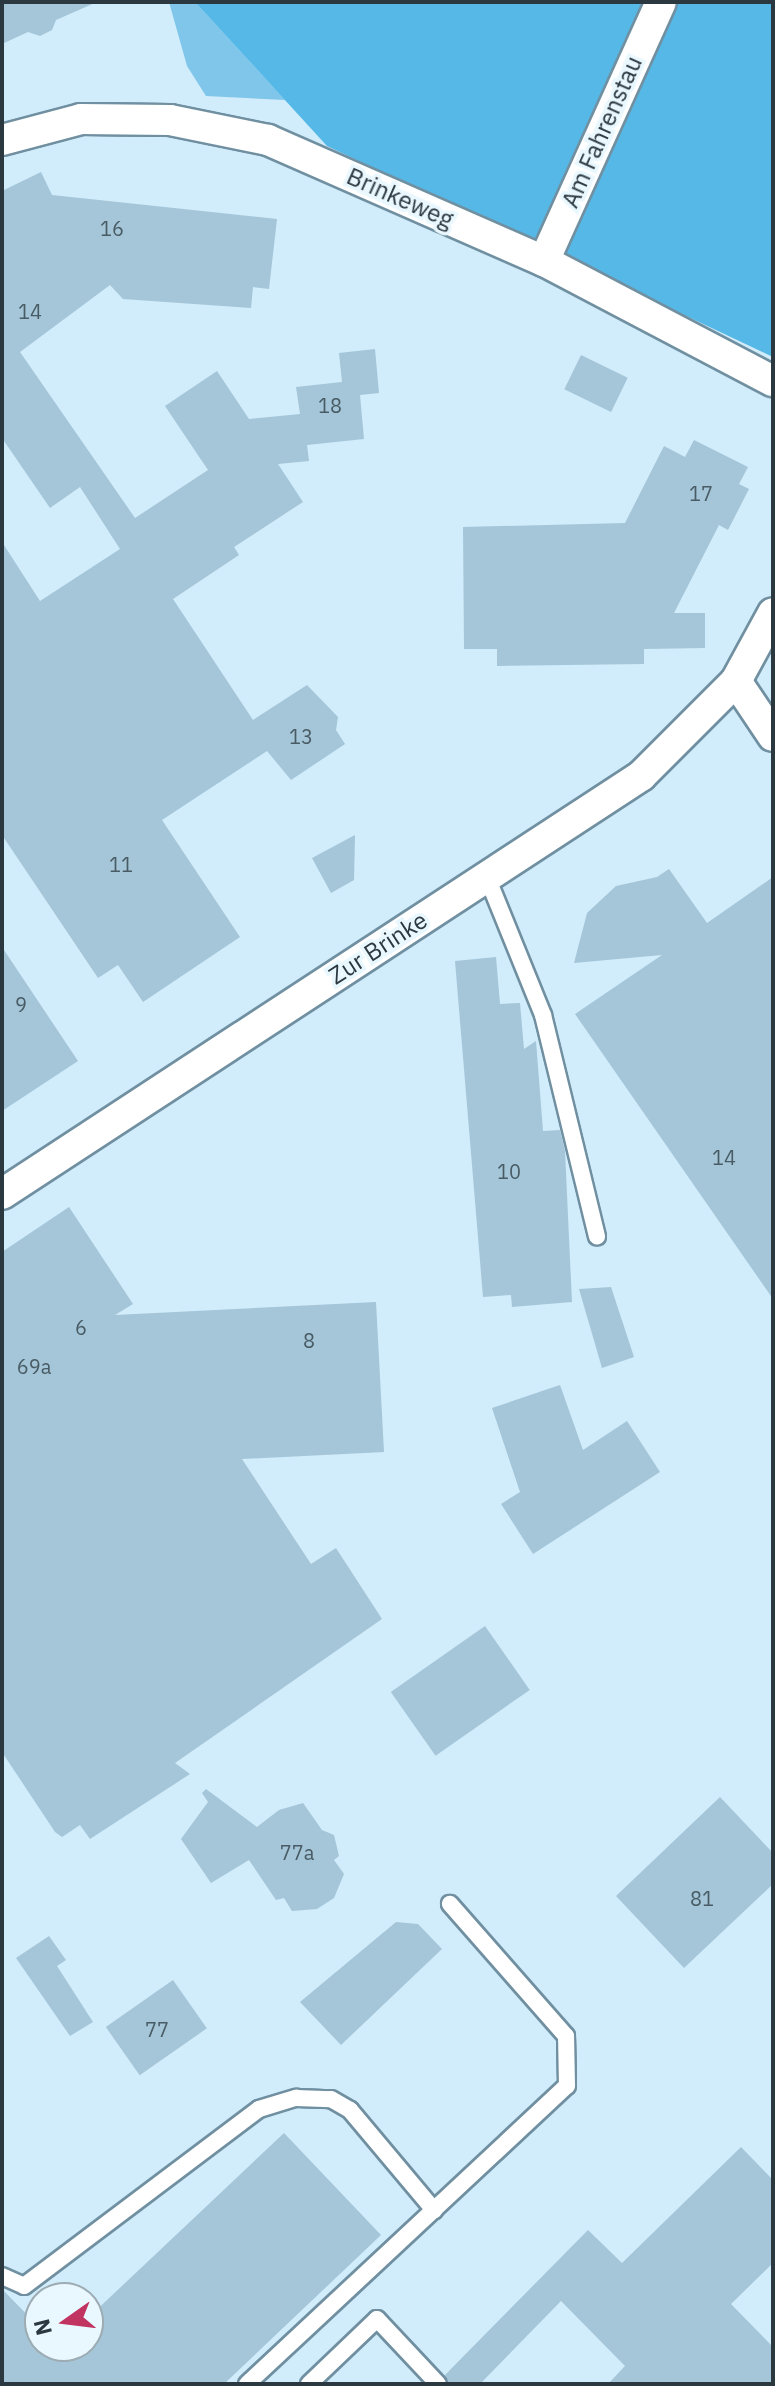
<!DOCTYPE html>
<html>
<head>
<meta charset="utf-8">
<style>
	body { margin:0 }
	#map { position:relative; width:775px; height:2386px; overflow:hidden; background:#d1ecfb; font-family:"IBM Plex Sans",sans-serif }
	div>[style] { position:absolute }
	.green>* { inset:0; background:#7fc6ea }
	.forest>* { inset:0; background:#56b8e6 }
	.building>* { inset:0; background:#a4c6d8; transform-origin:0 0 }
	.roads { filter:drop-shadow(2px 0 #7090a1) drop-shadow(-2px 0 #7090a1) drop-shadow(0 2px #7090a1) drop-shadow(0 -2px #7090a1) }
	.service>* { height:16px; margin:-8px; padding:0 8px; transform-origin:8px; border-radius:8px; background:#fff }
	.minor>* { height:30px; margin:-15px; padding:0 15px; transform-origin:15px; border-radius:15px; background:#fff }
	span { translate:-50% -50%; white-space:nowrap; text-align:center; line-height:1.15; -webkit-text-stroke:7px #e9f7fe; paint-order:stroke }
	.number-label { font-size:20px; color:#495c65 }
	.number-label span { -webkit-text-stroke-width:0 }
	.street-label { font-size:24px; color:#2b383f }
	.frame { position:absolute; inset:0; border:4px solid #2b383f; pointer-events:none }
	.north { position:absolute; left:24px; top:2282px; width:80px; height:80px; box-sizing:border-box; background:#e9f7fe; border:2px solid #9dabb2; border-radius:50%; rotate:256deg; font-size:22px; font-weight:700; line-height:32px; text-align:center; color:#2b383f }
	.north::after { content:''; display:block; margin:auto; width:28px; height:36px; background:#c13360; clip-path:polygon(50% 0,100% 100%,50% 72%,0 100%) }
</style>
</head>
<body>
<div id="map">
	<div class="green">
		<div style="clip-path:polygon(169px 2px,195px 2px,285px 100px,206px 96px,187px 66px)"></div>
	</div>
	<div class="forest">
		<div style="clip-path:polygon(195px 2px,773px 2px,773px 357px,327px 146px)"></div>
	</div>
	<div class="building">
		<div style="clip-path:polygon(2px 2px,97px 2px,56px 20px,52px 30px,40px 36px,28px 32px,2px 44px)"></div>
		<div style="clip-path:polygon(41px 172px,52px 195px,277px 219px,269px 289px,253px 287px,251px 308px,123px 299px,110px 285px,20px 352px,135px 518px,208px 470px,165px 406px,217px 371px,249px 419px,300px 414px,296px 387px,342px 382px,339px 353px,375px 349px,379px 393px,360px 395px,364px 439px,307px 445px,309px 461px,278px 464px,303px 502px,234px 547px,239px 555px,173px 599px,253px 720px,307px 685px,338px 717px,336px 730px,345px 744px,291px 780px,267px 751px,162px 820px,240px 937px,143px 1002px,118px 965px,98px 978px,2px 835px,2px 542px,40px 601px,120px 549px,80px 487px,50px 508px,2px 438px,2px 191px)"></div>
		<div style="left:581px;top:355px;width:52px;height:38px;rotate:26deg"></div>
		<div style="clip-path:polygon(694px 440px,748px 467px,739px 484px,749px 489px,728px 530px,719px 525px,674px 613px,705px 613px,705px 648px,644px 649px,644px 664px,497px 666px,497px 649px,464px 649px,463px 527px,625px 523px,664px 446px,685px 457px)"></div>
		<div style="clip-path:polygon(355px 835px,354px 880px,331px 893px,312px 858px)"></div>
		<div style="clip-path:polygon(669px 869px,707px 923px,773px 877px,773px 1299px,575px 1014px,662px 955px,574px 963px,587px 913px,616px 886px,657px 877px)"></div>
		<div style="clip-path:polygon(2px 947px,78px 1061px,2px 1111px)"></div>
		<div style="clip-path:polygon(496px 957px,500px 1004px,520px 1003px,524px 1049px,536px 1041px,543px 1131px,560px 1130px,565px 1151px,572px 1302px,512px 1307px,511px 1295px,483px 1297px,455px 961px)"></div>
		<div style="clip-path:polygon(69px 1207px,133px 1304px,115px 1315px,376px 1302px,384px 1452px,242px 1459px,311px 1564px,336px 1548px,382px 1619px,175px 1763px,190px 1774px,90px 1839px,80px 1825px,62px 1837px,55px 1832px,2px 1752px,2px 1252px)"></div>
		<div style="clip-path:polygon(611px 1287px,634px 1357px,602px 1368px,579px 1289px)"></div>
		<div style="clip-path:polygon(560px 1385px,583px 1450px,627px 1421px,660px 1472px,533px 1554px,501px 1504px,520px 1492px,492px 1408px)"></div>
		<div style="left:485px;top:1626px;width:78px;height:115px;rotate:55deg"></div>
		<div style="clip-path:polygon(206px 1789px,257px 1827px,279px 1810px,303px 1803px,322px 1830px,334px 1835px,339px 1856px,334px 1860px,344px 1874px,334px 1898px,317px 1909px,292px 1911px,284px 1898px,276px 1900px,249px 1860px,211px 1883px,181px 1839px,208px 1802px,202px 1793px)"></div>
		<div style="clip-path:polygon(720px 1797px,773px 1853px,773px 1884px,684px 1968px,616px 1896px)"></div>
		<div style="clip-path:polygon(396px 1922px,418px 1924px,442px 1949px,341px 2045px,300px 2002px)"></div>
		<div style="clip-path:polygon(49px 1936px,66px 1960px,57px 1966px,93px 2022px,70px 2036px,16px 1958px)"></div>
		<div style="left:173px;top:1980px;width:59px;height:82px;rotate:55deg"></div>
		<div style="clip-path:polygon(284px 2133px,381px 2235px,224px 2384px,2px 2384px,2px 2289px,40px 2328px,40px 2346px,88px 2346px,88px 2318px)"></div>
		<div style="clip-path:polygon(741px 2147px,773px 2180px,773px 2263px,731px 2304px,773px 2347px,773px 2384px,608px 2384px,625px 2366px,561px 2301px,480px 2384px,449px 2384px,445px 2375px,588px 2230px,622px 2263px)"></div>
	</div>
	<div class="roads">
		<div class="service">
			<div style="left:487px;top:877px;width:149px;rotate:67.9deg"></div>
			<div style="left:543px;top:1015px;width:228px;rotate:76.3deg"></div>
			<div style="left:2px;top:2276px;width:24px;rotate:24deg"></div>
			<div style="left:24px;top:2286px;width:294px;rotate:-37deg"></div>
			<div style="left:259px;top:2109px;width:39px;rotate:-17deg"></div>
			<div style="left:296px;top:2098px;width:35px;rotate:2deg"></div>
			<div style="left:331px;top:2099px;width:22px;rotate:30deg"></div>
			<div style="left:350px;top:2110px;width:131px;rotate:50deg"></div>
			<div style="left:247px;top:2384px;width:437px;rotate:-43deg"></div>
			<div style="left:567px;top:2086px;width:50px;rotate:-91.1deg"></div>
			<div style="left:566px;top:2036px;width:176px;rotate:-131.3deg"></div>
			<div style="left:309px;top:2384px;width:94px;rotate:-43.7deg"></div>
			<div style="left:377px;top:2319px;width:89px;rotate:46.8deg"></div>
		</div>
		<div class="minor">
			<div style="left:2px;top:140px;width:82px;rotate:-14.9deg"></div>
			<div style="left:81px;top:119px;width:89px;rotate:0.6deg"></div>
			<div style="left:170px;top:120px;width:100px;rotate:11.5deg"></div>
			<div style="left:268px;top:140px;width:301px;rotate:23.7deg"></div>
			<div style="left:544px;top:261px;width:259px;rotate:27.7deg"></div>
			<div style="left:544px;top:261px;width:284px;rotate:-65.7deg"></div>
			<div style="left:736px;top:681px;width:66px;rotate:56.1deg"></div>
			<div style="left:2px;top:1194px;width:764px;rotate:-33.19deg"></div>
			<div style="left:641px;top:776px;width:134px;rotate:-45deg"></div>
			<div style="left:736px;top:681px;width:77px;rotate:-61.4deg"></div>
		</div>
	</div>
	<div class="number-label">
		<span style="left:112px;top:228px">16</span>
		<span style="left:30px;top:311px">14</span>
		<span style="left:330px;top:405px">18</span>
		<span style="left:701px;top:493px">17</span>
		<span style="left:301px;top:736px">13</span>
		<span style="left:121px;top:864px">11</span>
		<span style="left:21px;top:1004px">9</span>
		<span style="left:724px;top:1157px">14</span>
		<span style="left:509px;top:1171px">10</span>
		<span style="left:81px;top:1327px">6</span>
		<span style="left:309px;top:1340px">8</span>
		<span style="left:34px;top:1366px">69a</span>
		<span style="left:297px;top:1852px">77a</span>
		<span style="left:702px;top:1898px">81</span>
		<span style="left:157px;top:2029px">77</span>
	</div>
	<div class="street-label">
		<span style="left:602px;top:132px;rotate:-66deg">Am Fahrenstau</span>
		<span style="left:400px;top:198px;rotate:24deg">Brinkeweg</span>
		<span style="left:378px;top:948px;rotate:-33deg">Zur Brinke</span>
	</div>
	<div class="frame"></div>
	<div class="north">N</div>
</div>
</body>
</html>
